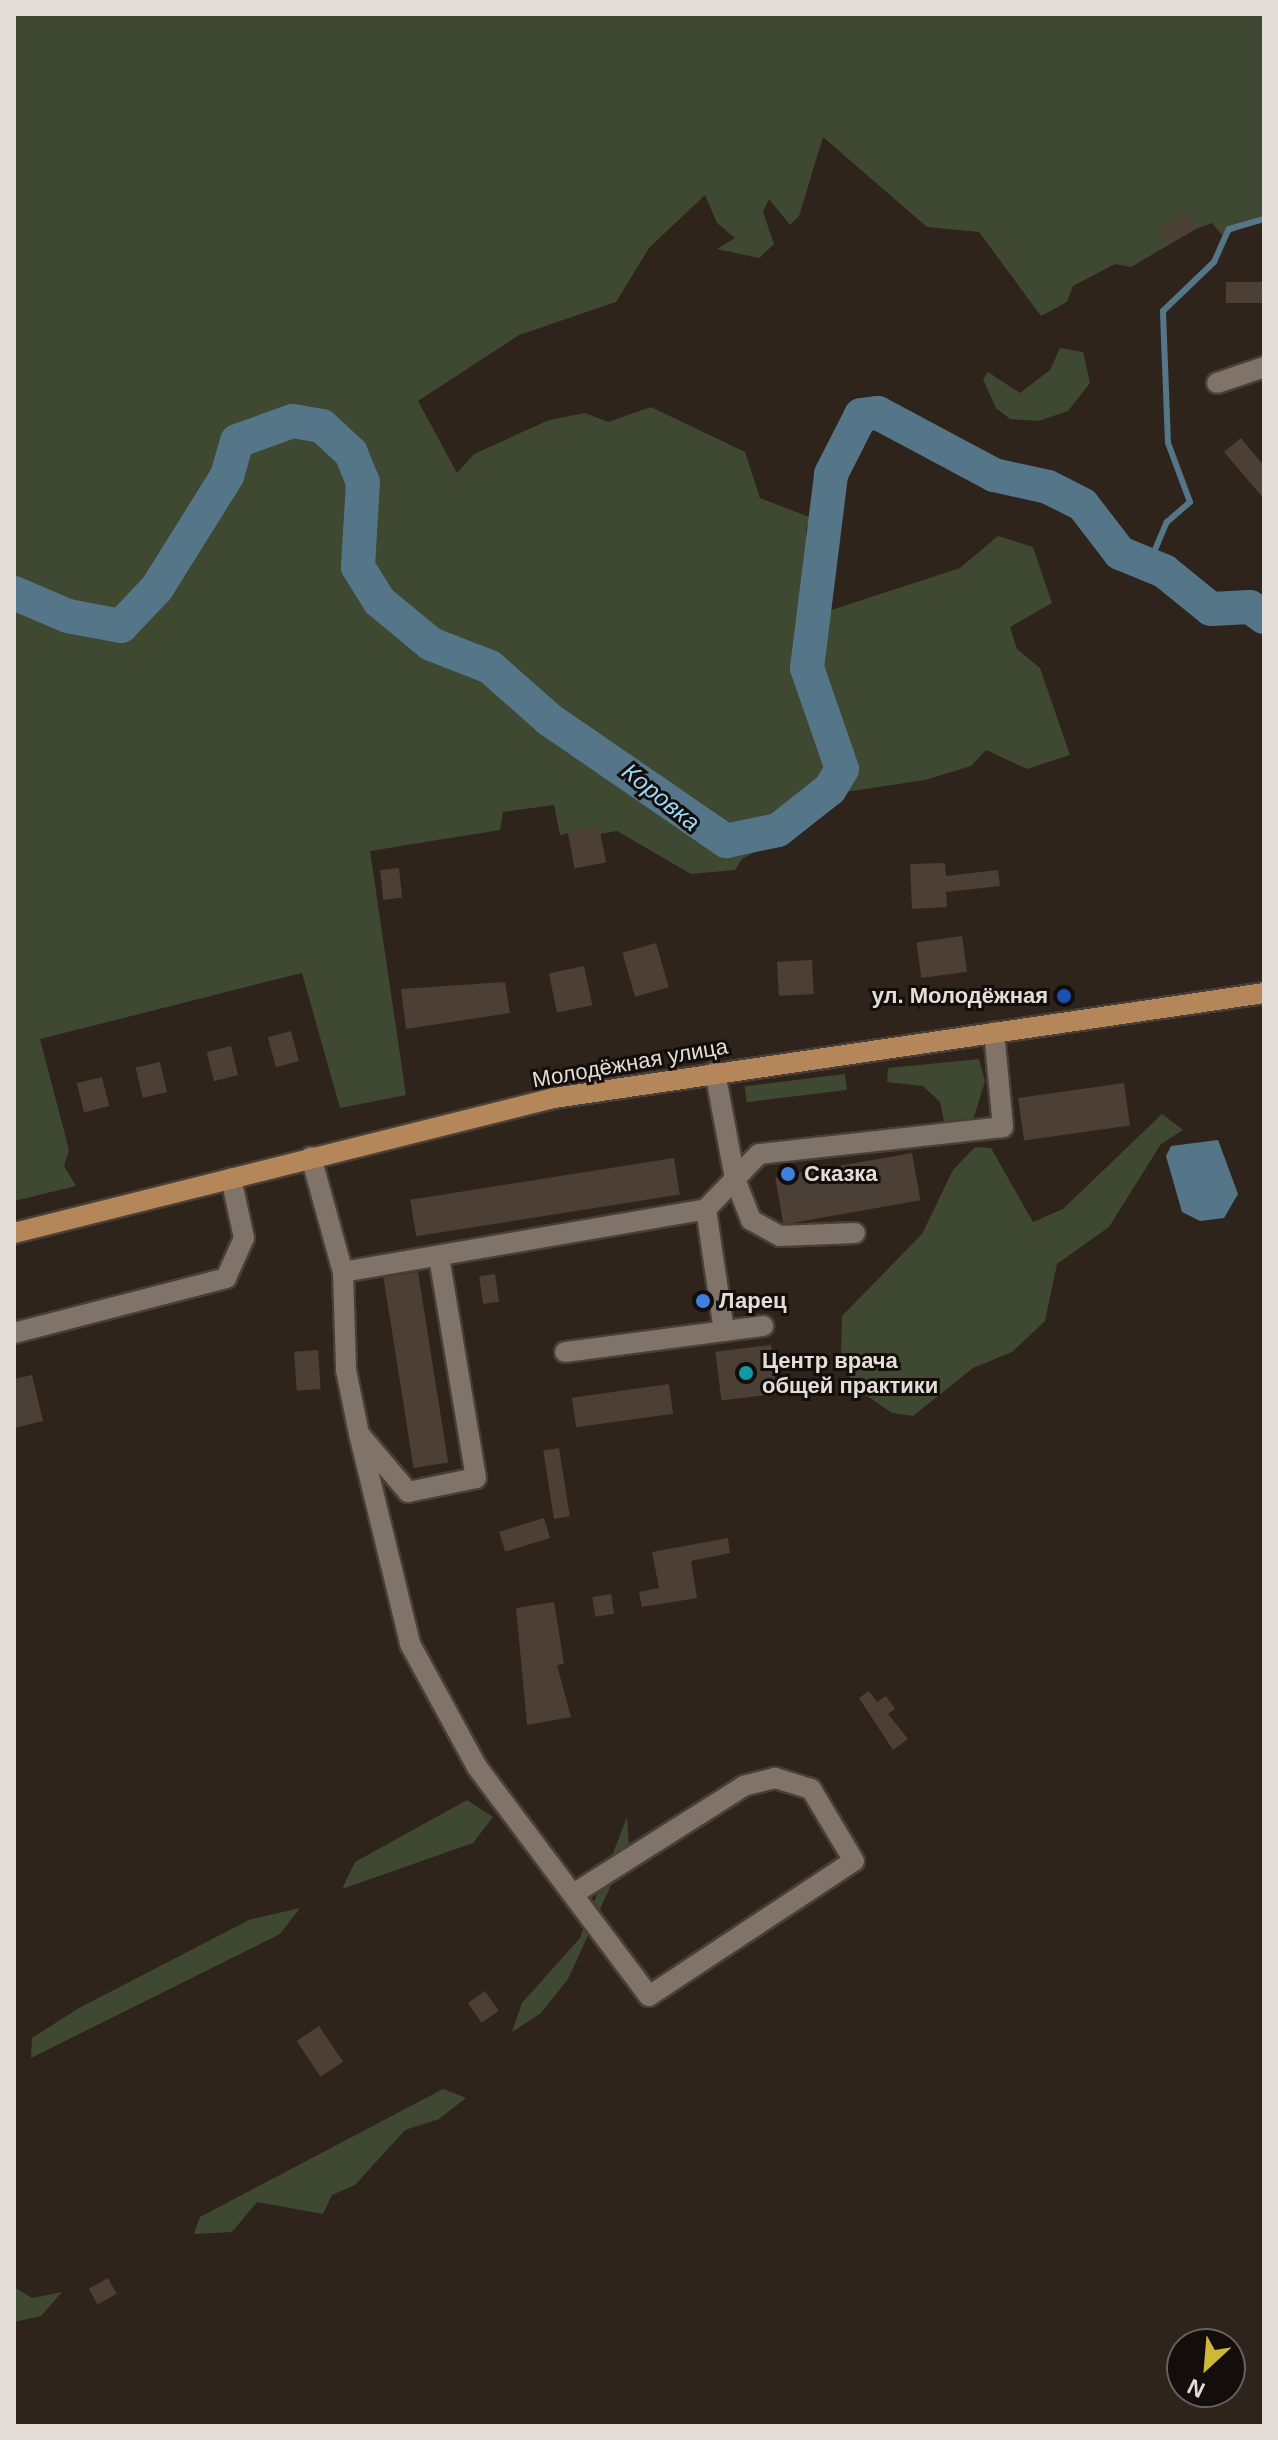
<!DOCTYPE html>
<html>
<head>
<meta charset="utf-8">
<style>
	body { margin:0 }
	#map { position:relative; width:1278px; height:2440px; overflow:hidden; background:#2f241c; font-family:Arial,sans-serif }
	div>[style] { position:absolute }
	.green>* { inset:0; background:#3f4831; transform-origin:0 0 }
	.water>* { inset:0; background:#557688 }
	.stream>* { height:6px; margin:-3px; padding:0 3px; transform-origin:3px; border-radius:3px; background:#557688 }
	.river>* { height:34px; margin:-17px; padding:0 17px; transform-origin:17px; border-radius:17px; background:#557688 }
	.building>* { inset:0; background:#4b3f36; transform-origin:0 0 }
	.roads { filter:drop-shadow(2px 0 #483f38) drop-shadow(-2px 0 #483f38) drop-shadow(0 2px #483f38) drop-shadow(0 -2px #483f38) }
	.minor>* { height:20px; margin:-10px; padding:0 10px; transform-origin:10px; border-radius:10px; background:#807369 }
	.major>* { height:20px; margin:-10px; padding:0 10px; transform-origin:10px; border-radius:10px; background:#b5865a }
	.dots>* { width:22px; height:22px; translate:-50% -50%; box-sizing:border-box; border:4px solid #130e0b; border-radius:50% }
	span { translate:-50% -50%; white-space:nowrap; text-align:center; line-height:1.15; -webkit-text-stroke:6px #130e0b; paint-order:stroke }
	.poi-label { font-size:22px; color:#e4ddd7; font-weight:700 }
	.right { translate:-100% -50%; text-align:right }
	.left { translate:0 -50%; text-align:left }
	.street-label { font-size:22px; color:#e4ddd7 }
	.water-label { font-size:24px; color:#9ad6f7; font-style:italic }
	.frame { position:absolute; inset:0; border:16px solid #e4ddd7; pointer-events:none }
	.north { position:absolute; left:1166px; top:2328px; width:80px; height:80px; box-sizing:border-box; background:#130e0b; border:2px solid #67615d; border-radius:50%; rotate:206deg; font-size:22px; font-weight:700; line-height:32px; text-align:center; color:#e4ddd7 }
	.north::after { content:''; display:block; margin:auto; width:28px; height:36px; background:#cfb837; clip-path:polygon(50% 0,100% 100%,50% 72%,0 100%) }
</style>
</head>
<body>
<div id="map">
	<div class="green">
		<div style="clip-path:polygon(14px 14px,1264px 14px,1264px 219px,1223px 236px,1212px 223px,1196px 229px,1131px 267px,1115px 264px,1073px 286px,1067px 302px,1041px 316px,979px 232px,927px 227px,823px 137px,799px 216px,790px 225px,769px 199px,763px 212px,774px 244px,759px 258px,717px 249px,735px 238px,717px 223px,705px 195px,649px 248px,616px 302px,519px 335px,418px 401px,457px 473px,474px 454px,549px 420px,585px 413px,608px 422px,651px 407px,745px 452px,760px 498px,822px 522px,806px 527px,810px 617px,960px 568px,998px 536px,1033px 547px,1052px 603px,1010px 627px,1017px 649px,1040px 668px,1070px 755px,1027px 769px,986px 750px,971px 766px,925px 780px,825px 795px,815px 819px,742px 859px,735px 870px,691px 874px,617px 831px,600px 834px,598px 827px,560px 835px,554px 805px,503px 812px,500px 830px,370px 851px,406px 1095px,340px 1108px,302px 973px,40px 1039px,69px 1150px,64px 1166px,76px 1186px,14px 1201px)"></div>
		<div style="clip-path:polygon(1060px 348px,1083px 352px,1090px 383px,1068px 411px,1038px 421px,1010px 419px,996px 408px,983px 379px,988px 372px,1020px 393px,1050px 370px)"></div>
		<div style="clip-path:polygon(979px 1059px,985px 1081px,972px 1124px,945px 1125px,940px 1102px,923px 1086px,887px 1082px,888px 1068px)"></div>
		<div style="left:845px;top:1074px;width:16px;height:101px;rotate:83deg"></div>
		<div style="clip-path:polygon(1162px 1114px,1183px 1130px,1161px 1144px,1109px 1227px,1057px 1264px,1045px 1321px,1012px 1352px,973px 1368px,913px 1416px,892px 1413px,854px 1387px,841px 1356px,842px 1316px,922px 1234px,953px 1170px,975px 1147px,991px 1148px,1033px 1222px,1063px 1209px)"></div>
		<div style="clip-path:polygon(467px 1800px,493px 1817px,473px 1843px,342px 1889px,355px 1862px)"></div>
		<div style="clip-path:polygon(627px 1817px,629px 1846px,568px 1979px,541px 2013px,512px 2032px,522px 2003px,580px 1938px)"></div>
		<div style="clip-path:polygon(300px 1908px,280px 1934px,31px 2058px,32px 2038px,79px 2008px,249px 1920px)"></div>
		<div style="clip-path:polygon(443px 2089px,466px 2098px,439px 2119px,405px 2130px,355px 2185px,332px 2195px,323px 2214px,257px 2202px,232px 2232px,194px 2234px,200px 2217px)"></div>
		<div style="clip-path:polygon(14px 2287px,32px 2298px,62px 2292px,41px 2316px,14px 2322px)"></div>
	</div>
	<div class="water">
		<div style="clip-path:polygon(1218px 1140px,1238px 1194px,1224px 1218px,1200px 1221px,1182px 1212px,1166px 1156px,1171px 1146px)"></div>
	</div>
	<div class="stream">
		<div style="left:1137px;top:563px;width:13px;rotate:-108deg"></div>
		<div style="left:1133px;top:551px;width:21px;rotate:3deg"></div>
		<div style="left:1154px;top:552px;width:33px;rotate:-67deg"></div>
		<div style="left:1167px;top:522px;width:30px;rotate:-41deg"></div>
		<div style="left:1190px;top:502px;width:63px;rotate:-110.4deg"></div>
		<div style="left:1168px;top:443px;width:132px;rotate:-92.2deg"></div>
		<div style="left:1163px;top:311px;width:71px;rotate:-43.9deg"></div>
		<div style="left:1214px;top:262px;width:36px;rotate:-66deg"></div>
		<div style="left:1229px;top:229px;width:36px;rotate:-16deg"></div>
	</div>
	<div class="river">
		<div style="left:14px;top:593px;width:59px;rotate:23.1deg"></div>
		<div style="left:68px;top:616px;width:54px;rotate:10.7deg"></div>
		<div style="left:121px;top:626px;width:52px;rotate:-46.5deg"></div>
		<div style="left:157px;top:588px;width:132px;rotate:-58deg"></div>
		<div style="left:227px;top:476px;width:36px;rotate:-74deg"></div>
		<div style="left:237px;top:441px;width:59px;rotate:-19.7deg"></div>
		<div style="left:293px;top:421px;width:29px;rotate:10deg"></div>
		<div style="left:322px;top:426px;width:40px;rotate:43deg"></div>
		<div style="left:351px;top:453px;width:31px;rotate:68deg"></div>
		<div style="left:363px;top:482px;width:85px;rotate:93.4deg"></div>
		<div style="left:358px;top:567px;width:40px;rotate:58deg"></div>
		<div style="left:379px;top:601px;width:67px;rotate:39.6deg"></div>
		<div style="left:431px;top:644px;width:63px;rotate:21.3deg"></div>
		<div style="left:490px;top:667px;width:80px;rotate:41.5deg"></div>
		<div style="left:550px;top:720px;width:214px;rotate:34.5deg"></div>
		<div style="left:726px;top:841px;width:53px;rotate:-11.9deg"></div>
		<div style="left:778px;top:830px;width:66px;rotate:-38.3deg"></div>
		<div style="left:830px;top:789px;width:23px;rotate:-59deg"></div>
		<div style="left:842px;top:769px;width:107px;rotate:-109.1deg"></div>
		<div style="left:807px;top:668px;width:195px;rotate:-82.9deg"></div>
		<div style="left:831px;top:474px;width:66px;rotate:-63deg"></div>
		<div style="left:861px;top:415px;width:17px;rotate:-7deg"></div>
		<div style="left:878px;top:413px;width:132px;rotate:28.1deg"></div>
		<div style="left:994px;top:475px;width:55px;rotate:12.5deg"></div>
		<div style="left:1048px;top:487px;width:39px;rotate:27deg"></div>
		<div style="left:1083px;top:505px;width:61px;rotate:52.4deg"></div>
		<div style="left:1120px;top:553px;width:48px;rotate:22.2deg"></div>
		<div style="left:1164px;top:571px;width:60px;rotate:39deg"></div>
		<div style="left:1211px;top:609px;width:39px;rotate:-3deg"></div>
		<div style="left:1250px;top:607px;width:17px;rotate:36deg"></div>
	</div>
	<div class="building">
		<div style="left:1187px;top:213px;width:18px;height:32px;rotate:61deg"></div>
		<div style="left:1264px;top:282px;width:21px;height:38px;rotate:90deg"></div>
		<div style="clip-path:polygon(1241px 438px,1264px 466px,1264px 499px,1224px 452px)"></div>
		<div style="left:599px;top:826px;width:37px;height:32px;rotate:79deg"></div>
		<div style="clip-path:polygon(945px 863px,946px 876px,998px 870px,1000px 886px,946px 892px,947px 907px,912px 909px,910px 864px)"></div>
		<div style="left:399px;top:868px;width:30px;height:19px;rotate:84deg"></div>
		<div style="left:962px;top:936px;width:36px;height:46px;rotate:82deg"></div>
		<div style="left:656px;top:943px;width:46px;height:35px;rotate:74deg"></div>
		<div style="left:812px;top:960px;width:34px;height:35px;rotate:87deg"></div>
		<div style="left:584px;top:966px;width:40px;height:36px;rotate:78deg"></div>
		<div style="clip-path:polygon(505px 982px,510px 1013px,406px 1029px,401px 989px)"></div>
		<div style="left:291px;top:1031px;width:31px;height:24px;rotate:75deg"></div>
		<div style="left:231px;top:1046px;width:30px;height:25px;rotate:76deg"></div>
		<div style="left:160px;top:1062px;width:31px;height:25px;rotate:77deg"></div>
		<div style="left:102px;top:1077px;width:30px;height:26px;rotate:76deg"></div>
		<div style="left:1124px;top:1083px;width:43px;height:107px;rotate:82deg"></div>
		<div style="left:912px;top:1153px;width:48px;height:139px;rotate:80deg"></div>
		<div style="left:674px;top:1158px;width:37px;height:267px;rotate:81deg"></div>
		<div style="left:418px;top:1272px;width:193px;height:35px;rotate:81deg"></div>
		<div style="left:495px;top:1274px;width:28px;height:16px;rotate:82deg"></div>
		<div style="left:771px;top:1345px;width:49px;height:56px;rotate:83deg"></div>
		<div style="left:318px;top:1350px;width:39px;height:24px;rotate:86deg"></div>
		<div style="clip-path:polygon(32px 1375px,43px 1421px,14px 1428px,14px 1379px)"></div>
		<div style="left:669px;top:1384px;width:30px;height:98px;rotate:82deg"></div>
		<div style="left:559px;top:1448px;width:69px;height:16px;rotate:81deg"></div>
		<div style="left:544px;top:1518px;width:21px;height:47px;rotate:73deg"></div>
		<div style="clip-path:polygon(728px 1538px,730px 1553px,691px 1561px,697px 1598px,642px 1607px,639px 1592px,659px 1588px,652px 1552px)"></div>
		<div style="left:611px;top:1594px;width:20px;height:19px;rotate:81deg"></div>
		<div style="clip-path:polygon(554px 1602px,564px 1664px,557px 1665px,571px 1717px,527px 1725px,516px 1608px)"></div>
		<div style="clip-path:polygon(869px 1691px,877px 1702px,886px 1696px,895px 1709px,888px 1714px,908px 1739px,893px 1750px,859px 1698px)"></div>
		<div style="left:485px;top:1991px;width:24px;height:21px;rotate:55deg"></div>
		<div style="left:319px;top:2026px;width:43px;height:27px;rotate:56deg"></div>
		<div style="left:108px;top:2278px;width:18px;height:22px;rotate:61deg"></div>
	</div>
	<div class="roads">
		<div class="minor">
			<div style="left:1217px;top:383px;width:50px;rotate:-18.8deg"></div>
			<div style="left:715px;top:1072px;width:109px;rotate:79.4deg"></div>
			<div style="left:735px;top:1179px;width:44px;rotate:68.7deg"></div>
			<div style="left:751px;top:1220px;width:33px;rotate:29deg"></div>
			<div style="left:780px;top:1236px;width:75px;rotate:-2.3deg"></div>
			<div style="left:311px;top:1157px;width:119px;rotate:74.5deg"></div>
			<div style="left:343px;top:1272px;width:98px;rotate:88.2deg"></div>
			<div style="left:346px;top:1370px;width:65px;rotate:78.5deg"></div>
			<div style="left:359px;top:1434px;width:76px;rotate:49.8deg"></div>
			<div style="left:408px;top:1492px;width:69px;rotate:-11.6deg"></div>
			<div style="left:476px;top:1478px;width:224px;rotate:-99.5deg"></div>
			<div style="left:706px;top:1209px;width:76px;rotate:-46.1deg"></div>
			<div style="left:759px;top:1154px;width:245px;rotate:-6.3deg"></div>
			<div style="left:1003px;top:1127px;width:95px;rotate:-95.4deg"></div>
			<div style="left:343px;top:1272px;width:368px;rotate:-9.8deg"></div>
			<div style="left:706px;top:1209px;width:123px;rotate:81.6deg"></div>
			<div style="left:14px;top:1333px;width:219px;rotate:-14.5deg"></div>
			<div style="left:226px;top:1278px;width:44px;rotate:-65.8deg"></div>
			<div style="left:244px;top:1238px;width:61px;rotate:-102.2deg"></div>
			<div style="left:565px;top:1352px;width:200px;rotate:-7.5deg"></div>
			<div style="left:359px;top:1434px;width:216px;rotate:76.3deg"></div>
			<div style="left:410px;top:1644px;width:140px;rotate:61.4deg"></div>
			<div style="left:477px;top:1767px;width:286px;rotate:53.1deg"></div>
			<div style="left:649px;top:1996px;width:245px;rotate:-33.4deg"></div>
			<div style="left:854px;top:1861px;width:84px;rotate:-120.8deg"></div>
			<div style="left:811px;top:1789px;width:38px;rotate:-163deg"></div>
			<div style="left:775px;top:1778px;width:32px;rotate:166deg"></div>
			<div style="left:744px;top:1786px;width:202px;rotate:147.7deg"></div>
		</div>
		<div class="major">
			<div style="left:14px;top:1233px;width:557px;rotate:-14.04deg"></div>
			<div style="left:554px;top:1098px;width:718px;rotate:-8.41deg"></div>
		</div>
	</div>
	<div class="dots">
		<div style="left:1064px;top:996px;background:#1a4fb4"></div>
		<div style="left:788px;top:1174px;background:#3f7fe0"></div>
		<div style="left:703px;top:1301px;background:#3f7fe0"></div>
		<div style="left:746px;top:1373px;background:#0f9aa8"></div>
	</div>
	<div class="poi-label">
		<span class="right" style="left:1048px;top:996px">ул. Молодёжная</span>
		<span class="left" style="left:804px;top:1174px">Сказка</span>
		<span class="left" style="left:719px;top:1301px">Ларец</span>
		<span class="left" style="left:762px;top:1373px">Центр врача<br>общей практики</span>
	</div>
	<div class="street-label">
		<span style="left:630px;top:1063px;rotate:-10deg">Молодёжная улица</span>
	</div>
	<div class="water-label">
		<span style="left:661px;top:797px;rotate:39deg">Коровка</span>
	</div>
	<div class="frame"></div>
	<div class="north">N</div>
</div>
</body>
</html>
